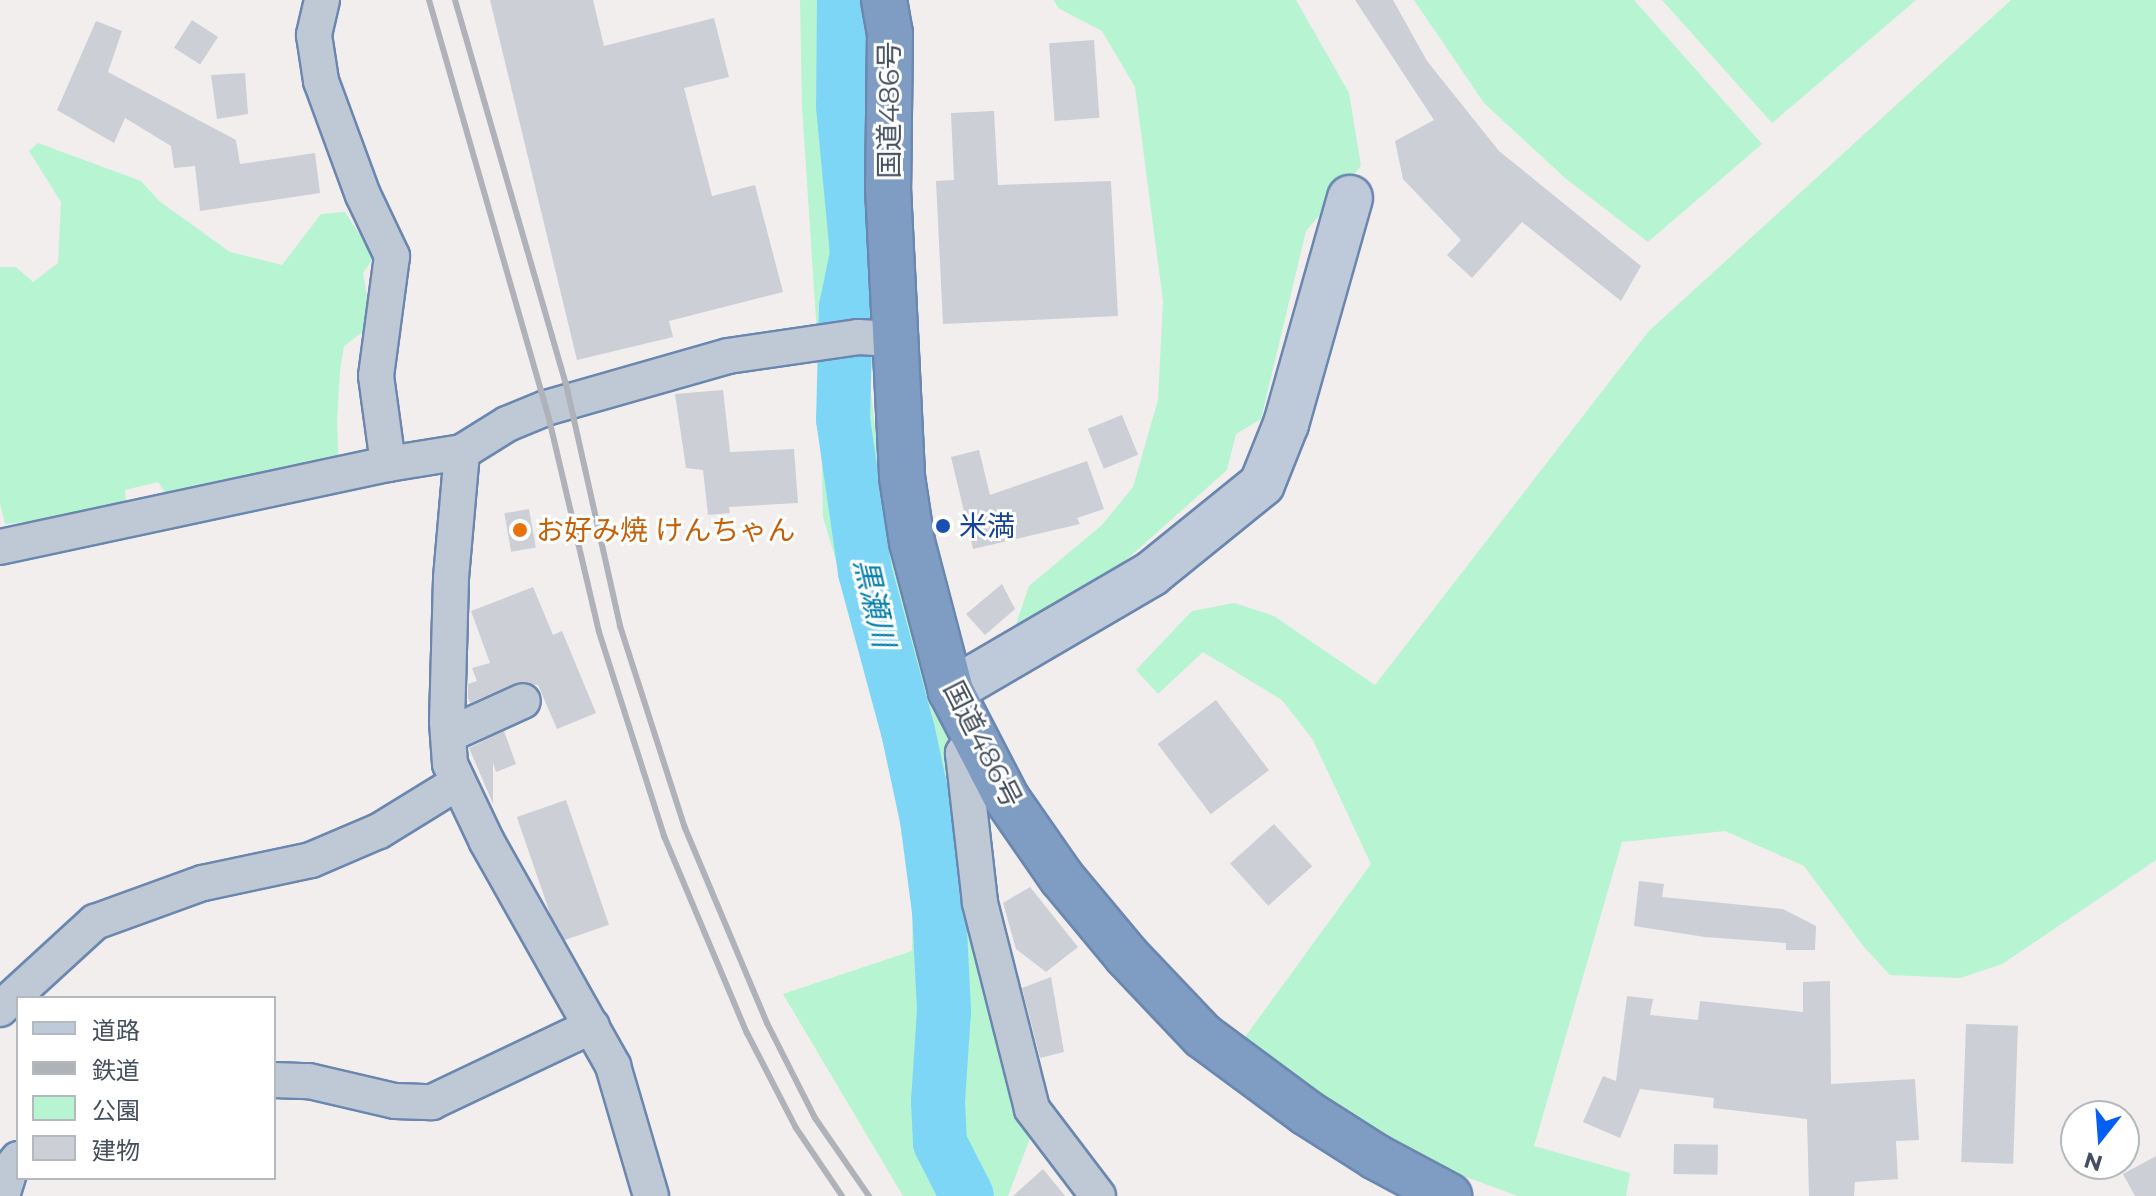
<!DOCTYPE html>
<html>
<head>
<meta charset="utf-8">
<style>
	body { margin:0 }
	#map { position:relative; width:2156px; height:1196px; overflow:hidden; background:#f1eeed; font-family:Montserrat,"Noto Sans JP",sans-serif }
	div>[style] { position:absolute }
	.green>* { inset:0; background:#b6f4d2 }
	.river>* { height:54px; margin:-27px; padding:0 27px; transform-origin:27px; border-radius:27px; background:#7ed6f6 }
	.building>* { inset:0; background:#cccfd6; transform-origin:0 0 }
	.roads { filter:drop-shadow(2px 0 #6b87af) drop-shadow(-2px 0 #6b87af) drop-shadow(0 2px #6b87af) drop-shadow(0 -2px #6b87af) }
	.street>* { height:34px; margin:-17px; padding:0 17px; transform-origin:17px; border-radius:17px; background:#bfc9d5 }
	.secondary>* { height:44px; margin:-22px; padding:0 22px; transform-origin:22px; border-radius:22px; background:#bec9d9 }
	.highway>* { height:44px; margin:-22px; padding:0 22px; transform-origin:22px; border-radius:22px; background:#7f9cc3 }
	.rail>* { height:6px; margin:-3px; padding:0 3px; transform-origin:3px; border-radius:3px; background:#afb2b9 }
	.dots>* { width:22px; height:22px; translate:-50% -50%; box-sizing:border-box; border:4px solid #fff; border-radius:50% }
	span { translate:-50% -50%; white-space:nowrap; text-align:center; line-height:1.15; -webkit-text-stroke:6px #fff; paint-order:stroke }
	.street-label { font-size:28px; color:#44505d }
	.transit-label { font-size:28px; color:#164399 }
	.left { translate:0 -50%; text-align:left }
	.food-label { font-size:28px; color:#c56008 }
	.water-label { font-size:30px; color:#017eac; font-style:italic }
	.legend { position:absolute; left:16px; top:996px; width:260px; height:184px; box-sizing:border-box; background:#fff; border:2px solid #b4b9be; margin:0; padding:10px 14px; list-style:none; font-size:24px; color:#44505d }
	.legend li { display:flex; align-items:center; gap:16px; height:40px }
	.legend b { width:40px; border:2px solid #b4b9be }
	.north { position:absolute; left:2060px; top:1100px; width:80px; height:80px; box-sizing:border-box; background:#fff; border:2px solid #b4b9be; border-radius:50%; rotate:197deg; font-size:22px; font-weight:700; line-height:32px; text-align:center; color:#44505d }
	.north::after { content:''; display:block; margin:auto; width:28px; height:36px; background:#045ff4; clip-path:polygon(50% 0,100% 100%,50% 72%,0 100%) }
</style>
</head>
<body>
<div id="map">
	<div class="green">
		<div style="clip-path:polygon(800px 0,854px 0,863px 72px,862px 313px,888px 542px,957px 759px,1032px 1133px,1008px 1196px,903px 1196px,783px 994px,912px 951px,914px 848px,883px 719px,823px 517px,820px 380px,802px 106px)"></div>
		<div style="clip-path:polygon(1054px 0,1296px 0,1349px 93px,1361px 166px,1306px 231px,1261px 419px,1236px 434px,1227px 470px,1098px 585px,1010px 642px,1029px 586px,1102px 525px,1133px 487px,1158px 400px,1163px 301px,1135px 87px,1102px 31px,1058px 8px)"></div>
		<div style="clip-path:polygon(1414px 0,1634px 0,1762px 144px,1648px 242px,1565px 178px,1484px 103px)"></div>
		<div style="clip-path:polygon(1662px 0,1916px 0,1772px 123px)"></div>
		<div style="clip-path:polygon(2011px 0,2156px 0,2156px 860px,2002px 964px,1960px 978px,1890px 975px,1864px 947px,1804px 866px,1725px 831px,1622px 842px,1534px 1146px,1630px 1173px,1626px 1196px,1518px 1196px,1436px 1166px,1354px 1117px,1245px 1037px,1371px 864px,1313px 740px,1282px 700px,1203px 652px,1158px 694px,1136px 670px,1192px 611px,1234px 603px,1274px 616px,1375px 685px,1648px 332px)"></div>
		<div style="clip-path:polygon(38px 143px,141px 181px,159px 201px,230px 252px,282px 265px,321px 214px,345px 212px,374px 257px,363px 273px,372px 325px,344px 346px,340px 370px,337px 421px,339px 474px,176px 509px,158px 482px,125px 490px,127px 511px,5px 524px,0 503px,0 267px,16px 267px,33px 282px,58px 263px,61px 202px,29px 151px)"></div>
	</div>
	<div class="river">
		<div style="left:844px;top:0;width:106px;rotate:90.5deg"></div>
		<div style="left:843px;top:106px;width:149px;rotate:84.6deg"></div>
		<div style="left:857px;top:254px;width:54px;rotate:101.7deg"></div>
		<div style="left:846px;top:307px;width:112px;rotate:91.5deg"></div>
		<div style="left:843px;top:419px;width:155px;rotate:81.8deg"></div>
		<div style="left:865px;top:572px;width:165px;rotate:74.9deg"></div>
		<div style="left:908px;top:731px;width:91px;rotate:77.9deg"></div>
		<div style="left:927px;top:820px;width:92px;rotate:82.5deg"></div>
		<div style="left:939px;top:911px;width:100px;rotate:87.1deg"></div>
		<div style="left:944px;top:1011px;width:91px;rotate:93.8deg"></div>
		<div style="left:938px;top:1102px;width:41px;rotate:87.2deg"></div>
		<div style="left:940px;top:1143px;width:59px;rotate:63deg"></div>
	</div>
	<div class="building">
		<div style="clip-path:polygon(490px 0,593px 0,604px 46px,714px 18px,729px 77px,684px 88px,712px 196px,755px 185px,783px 292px,669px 321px,673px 337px,577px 360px)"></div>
		<div style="clip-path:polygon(1355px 0,1393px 0,1427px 61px,1499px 151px,1641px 266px,1621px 301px,1522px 222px,1472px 278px,1447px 255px,1461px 240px,1403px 179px,1395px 141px,1434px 120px)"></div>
		<div style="left:192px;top:20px;width:31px;height:33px;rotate:33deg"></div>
		<div style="clip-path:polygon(96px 21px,122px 31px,108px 72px,236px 140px,240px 164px,315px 153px,320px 193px,200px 211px,195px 166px,174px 168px,171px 146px,125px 118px,114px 143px,57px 110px)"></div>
		<div style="left:1094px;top:40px;width:78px;height:45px;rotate:86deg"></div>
		<div style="clip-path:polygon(245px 73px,248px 114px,217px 119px,211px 75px)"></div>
		<div style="clip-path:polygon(994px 111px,998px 185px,1111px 181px,1118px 316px,943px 324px,936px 181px,954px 180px,951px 113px)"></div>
		<div style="clip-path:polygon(723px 390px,730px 452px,794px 449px,798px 503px,729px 507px,730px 513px,708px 515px,703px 470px,686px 468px,675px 394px)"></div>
		<div style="left:1122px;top:415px;width:43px;height:37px;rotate:68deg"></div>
		<div style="clip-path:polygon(979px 450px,990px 495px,1087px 461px,1104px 509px,1077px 518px,1080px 524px,973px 549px,951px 457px)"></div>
		<div style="left:529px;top:509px;width:39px;height:25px;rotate:80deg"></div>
		<div style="clip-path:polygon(1002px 584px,1015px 609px,985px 635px,966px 614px)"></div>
		<div style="clip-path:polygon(533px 587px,553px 635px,562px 631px,596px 713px,557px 729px,538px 685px,516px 683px,470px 703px,468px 698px,468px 684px,477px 681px,472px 668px,490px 663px,471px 611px)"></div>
		<div style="left:1216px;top:700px;width:88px;height:73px;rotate:53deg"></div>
		<div style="clip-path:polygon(504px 731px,516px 764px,496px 772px,493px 763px,493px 804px,469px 748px)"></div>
		<div style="left:566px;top:800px;width:132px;height:52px;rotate:71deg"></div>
		<div style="left:1274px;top:824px;width:57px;height:59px;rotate:48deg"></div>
		<div style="clip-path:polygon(1639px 881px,1664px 884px,1662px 897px,1783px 909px,1816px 926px,1815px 950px,1786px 950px,1786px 943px,1705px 937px,1634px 926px)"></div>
		<div style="clip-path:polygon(1030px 887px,1078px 947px,1046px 972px,1016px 949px,1003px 903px)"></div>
		<div style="clip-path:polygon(1051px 977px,1064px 1052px,1040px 1058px,1022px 988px)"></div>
		<div style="clip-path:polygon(1830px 981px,1831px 1084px,1915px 1079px,1919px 1140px,1896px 1141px,1898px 1179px,1855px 1182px,1854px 1196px,1809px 1196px,1807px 1119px,1713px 1108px,1714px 1098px,1640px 1089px,1620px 1138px,1583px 1122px,1603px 1076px,1616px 1081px,1627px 996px,1653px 999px,1650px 1015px,1698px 1020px,1700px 1001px,1803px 1012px,1803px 982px)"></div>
		<div style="left:1966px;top:1024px;width:52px;height:138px;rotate:2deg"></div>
		<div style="left:1674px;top:1144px;width:44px;height:30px;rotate:1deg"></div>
		<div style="clip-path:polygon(2156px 1156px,2156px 1196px,2135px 1196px,2123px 1174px)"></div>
		<div style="clip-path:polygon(1043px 1169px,1065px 1196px,1013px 1196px)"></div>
	</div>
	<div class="roads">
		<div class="street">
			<div style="left:322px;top:0;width:36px;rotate:103deg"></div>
			<div style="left:314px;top:35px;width:47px;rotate:81.3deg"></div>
			<div style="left:321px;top:81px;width:121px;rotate:69.8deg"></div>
			<div style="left:363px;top:195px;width:68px;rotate:64.6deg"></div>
			<div style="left:392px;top:256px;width:121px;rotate:97.6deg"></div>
			<div style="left:376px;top:376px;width:89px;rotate:82.2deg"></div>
			<div style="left:462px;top:452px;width:127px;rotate:95deg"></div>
			<div style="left:451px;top:579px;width:143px;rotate:91.6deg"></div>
			<div style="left:447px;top:722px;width:42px;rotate:85.9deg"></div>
			<div style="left:450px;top:764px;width:86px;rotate:64.6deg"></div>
			<div style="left:487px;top:842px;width:257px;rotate:60.6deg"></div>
			<div style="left:613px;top:1066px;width:135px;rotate:73.7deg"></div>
			<div style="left:0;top:547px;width:397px;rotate:-12.1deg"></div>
			<div style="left:388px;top:464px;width:75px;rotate:-9.2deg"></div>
			<div style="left:462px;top:452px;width:53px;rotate:-31.9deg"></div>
			<div style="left:507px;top:424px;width:42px;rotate:-22.3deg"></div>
			<div style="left:546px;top:408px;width:189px;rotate:-15.9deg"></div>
			<div style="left:728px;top:356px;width:131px;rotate:-8.3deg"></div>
			<div style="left:858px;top:337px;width:37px;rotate:3deg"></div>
			<div style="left:448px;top:735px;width:82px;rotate:-24.4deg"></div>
			<div style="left:976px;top:741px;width:18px;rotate:137deg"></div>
			<div style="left:963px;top:753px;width:151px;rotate:83.5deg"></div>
			<div style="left:980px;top:903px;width:212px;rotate:75.8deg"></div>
			<div style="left:1032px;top:1109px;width:109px;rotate:52.8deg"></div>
			<div style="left:0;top:1009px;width:129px;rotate:-42.5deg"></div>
			<div style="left:95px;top:922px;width:115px;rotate:-19.9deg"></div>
			<div style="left:203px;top:883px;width:110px;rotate:-12deg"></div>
			<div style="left:311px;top:860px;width:74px;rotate:-23.1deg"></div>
			<div style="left:379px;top:831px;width:92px;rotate:-31.6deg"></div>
			<div style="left:274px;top:1080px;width:35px;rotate:2deg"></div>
			<div style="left:309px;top:1081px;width:88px;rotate:13.1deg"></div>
			<div style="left:395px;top:1101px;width:37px;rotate:2deg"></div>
			<div style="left:432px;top:1102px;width:177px;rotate:-25.4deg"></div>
			<div style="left:2px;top:1196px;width:28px;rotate:-73deg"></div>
			<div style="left:10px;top:1169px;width:13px;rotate:-51deg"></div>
		</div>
		<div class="secondary">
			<div style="left:951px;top:691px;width:232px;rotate:-30.3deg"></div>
			<div style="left:1151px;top:574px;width:143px;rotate:-39deg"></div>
			<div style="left:1262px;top:484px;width:65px;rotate:-68.2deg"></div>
			<div style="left:1286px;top:424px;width:235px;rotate:-74.2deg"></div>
		</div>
		<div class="highway">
			<div style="left:884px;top:0;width:34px;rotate:80deg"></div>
			<div style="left:890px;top:33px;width:155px;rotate:90.7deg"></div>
			<div style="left:888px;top:188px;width:289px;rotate:87.2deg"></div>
			<div style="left:902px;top:477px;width:66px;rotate:81.3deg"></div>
			<div style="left:912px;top:542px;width:154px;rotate:75.3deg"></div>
			<div style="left:951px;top:691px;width:122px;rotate:62.6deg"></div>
			<div style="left:1007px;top:799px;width:96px;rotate:55.2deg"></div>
			<div style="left:1062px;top:878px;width:102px;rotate:50.2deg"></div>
			<div style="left:1127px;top:956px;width:110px;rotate:46.5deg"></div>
			<div style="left:1203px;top:1036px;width:129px;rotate:36.5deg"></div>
			<div style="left:1307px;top:1113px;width:82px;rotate:32.5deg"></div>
			<div style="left:1376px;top:1157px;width:83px;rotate:28.1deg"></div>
		</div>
	</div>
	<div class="rail">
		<div style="left:429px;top:0;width:440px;rotate:74deg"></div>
		<div style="left:550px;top:423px;width:215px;rotate:76.8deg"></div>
		<div style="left:599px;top:632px;width:214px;rotate:72.3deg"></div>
		<div style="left:664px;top:836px;width:214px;rotate:67.2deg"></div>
		<div style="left:747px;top:1033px;width:107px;rotate:62.7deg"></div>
		<div style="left:796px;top:1128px;width:82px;rotate:55.9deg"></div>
		<div style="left:455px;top:0;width:400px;rotate:73.9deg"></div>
		<div style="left:566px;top:384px;width:248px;rotate:77.4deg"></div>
		<div style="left:620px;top:626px;width:212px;rotate:72.2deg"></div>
		<div style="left:685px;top:828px;width:212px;rotate:67.2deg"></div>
		<div style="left:767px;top:1023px;width:106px;rotate:63.2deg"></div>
		<div style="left:815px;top:1118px;width:95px;rotate:55.3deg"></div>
	</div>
	<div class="dots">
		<div style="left:943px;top:526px;background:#1a4fb4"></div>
		<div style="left:520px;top:530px;background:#e8710a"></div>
	</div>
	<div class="street-label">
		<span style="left:889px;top:110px;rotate:-90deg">国道486号</span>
		<span style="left:983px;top:744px;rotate:63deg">国道486号</span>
	</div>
	<div class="transit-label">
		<span class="left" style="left:959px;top:526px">米満</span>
	</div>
	<div class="food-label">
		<span class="left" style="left:536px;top:530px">お好み焼 けんちゃん</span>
	</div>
	<div class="water-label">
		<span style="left:874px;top:603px;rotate:77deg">黒瀬川</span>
	</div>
	<ul class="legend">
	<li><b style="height:10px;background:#bec9d9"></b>道路</li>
	<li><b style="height:10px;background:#afb2b9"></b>鉄道</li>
	<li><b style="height:22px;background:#b6f4d2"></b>公園</li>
	<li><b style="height:22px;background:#cccfd6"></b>建物</li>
	</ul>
	<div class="north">N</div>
</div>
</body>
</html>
